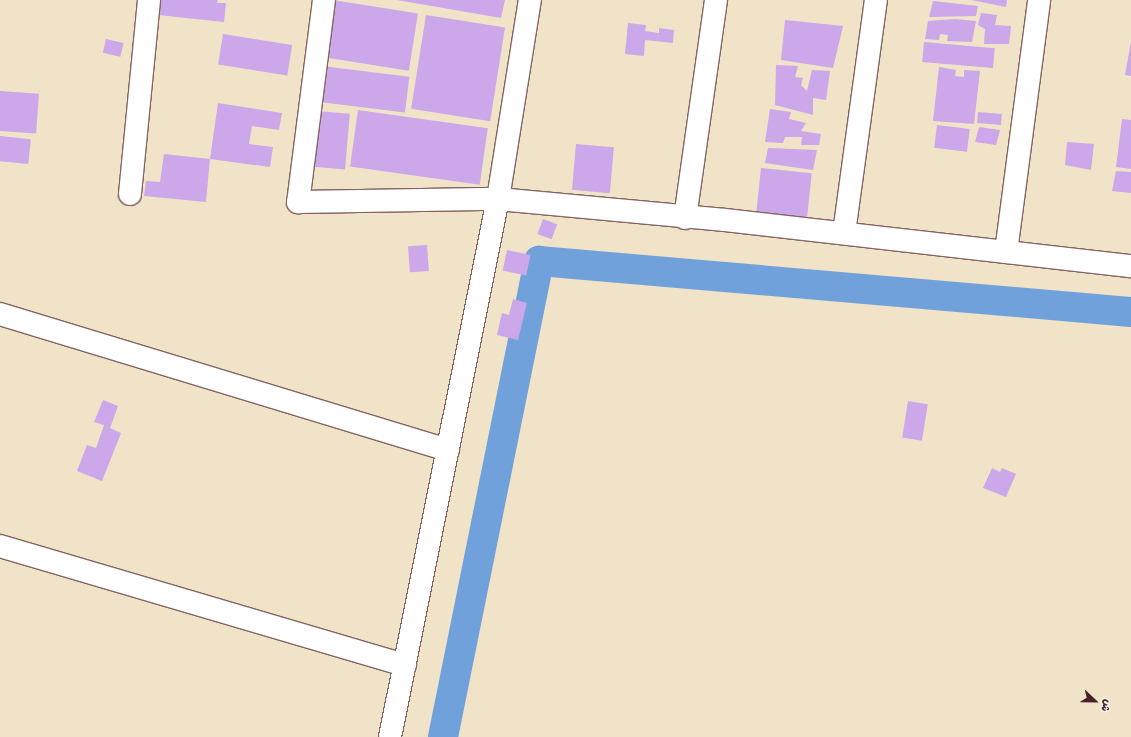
<!DOCTYPE html>
<html>
<head>
<meta charset="utf-8">
<style>
	body { margin:0 }
	#map { position:relative; width:1131px; height:737px; overflow:hidden; background:#f0e3c8; font-family:"Architects Daughter","Playpen Sans Arabic",sans-serif }
	div>[style] { position:absolute }
	.canal>* { height:30px; margin:-15px; padding:0 15px; transform-origin:15px; border-radius:15px; background:#71a1db }
	.building>* { inset:0; background:#cca7ea; transform-origin:0 0 }
	.roads { filter:drop-shadow(1px 0 #846462) drop-shadow(-1px 0 #846462) drop-shadow(0 1px #846462) drop-shadow(0 -1px #846462) }
	.minor>* { height:22px; margin:-11px; padding:0 11px; transform-origin:11px; border-radius:11px; background:#fff }
	span { translate:-50% -50%; white-space:nowrap; text-align:center; line-height:1.15; -webkit-text-stroke:4px #f7f3e8; paint-order:stroke }
	.north { position:absolute; left:1075px; top:681px; width:40px; height:40px; -webkit-text-stroke:3px #f7f3e8; paint-order:stroke; rotate:112deg; font-size:11px; font-weight:700; line-height:16px; text-align:center; color:#4a1f2b }
	.north::after { content:''; display:block; margin:auto; width:14px; height:18px; background:#4a1f2b; clip-path:polygon(50% 0,100% 100%,50% 72%,0 100%) }
</style>
</head>
<body>
<div id="map">
	<div class="canal">
		<div style="left:443px;top:737px;width:486px;rotate:-78.6deg"></div>
		<div style="left:539px;top:261px;width:594px;rotate:4.92deg"></div>
	</div>
	<div class="building">
		<div style="clip-path:polygon(159px 0,218px 0,217px 3px,226px 3px,224px 22px,158px 15px)"></div>
		<div style="left:333px;top:0;width:86px;height:58px;rotate:9deg"></div>
		<div style="clip-path:polygon(397px 0,505px 0,501px 18px)"></div>
		<div style="clip-path:polygon(971px 0,1007px 0,1006px 7px)"></div>
		<div style="clip-path:polygon(933px 1px,978px 6px,976px 16px,929px 17px)"></div>
		<div style="clip-path:polygon(981px 13px,997px 15px,995px 25px,1011px 26px,1009px 44px,984px 44px,985px 29px,978px 25px)"></div>
		<div style="left:426px;top:15px;width:80px;height:95px;rotate:9deg"></div>
		<div style="clip-path:polygon(955px 19px,976px 21px,972px 42px,947px 41px,948px 35px,940px 34px,939px 40px,925px 39px,928px 21px)"></div>
		<div style="clip-path:polygon(785px 20px,843px 26px,833px 68px,781px 60px)"></div>
		<div style="clip-path:polygon(628px 23px,646px 25px,645px 31px,659px 33px,659px 28px,674px 30px,673px 43px,645px 40px,644px 56px,625px 54px)"></div>
		<div style="left:223px;top:34px;width:70px;height:31px;rotate:9deg"></div>
		<div style="left:106px;top:39px;width:18px;height:14px;rotate:13deg"></div>
		<div style="left:924px;top:42px;width:71px;height:20px;rotate:5deg"></div>
		<div style="clip-path:polygon(1131px 42px,1131px 76px,1125px 75px)"></div>
		<div style="clip-path:polygon(776px 65px,798px 66px,795px 77px,803px 78px,801px 85px,807px 91px,812px 70px,830px 71px,826px 100px,813px 98px,813px 115px,775px 105px)"></div>
		<div style="left:322px;top:66px;width:88px;height:36px;rotate:7deg"></div>
		<div style="clip-path:polygon(939px 67px,956px 70px,955px 76px,964px 77px,964px 70px,980px 71px,974px 124px,933px 121px)"></div>
		<div style="left:0;top:91px;width:39px;height:40px;rotate:4deg"></div>
		<div style="clip-path:polygon(218px 103px,282px 113px,279px 130px,252px 126px,249px 144px,273px 147px,270px 167px,210px 159px)"></div>
		<div style="clip-path:polygon(770px 109px,791px 112px,789px 119px,806px 123px,801px 131px,821px 134px,819px 145px,801px 145px,802px 137px,785px 137px,783px 143px,765px 142px)"></div>
		<div style="left:358px;top:110px;width:131px;height:57px;rotate:8deg"></div>
		<div style="left:318px;top:111px;width:32px;height:56px;rotate:5deg"></div>
		<div style="left:978px;top:112px;width:24px;height:11px;rotate:5deg"></div>
		<div style="clip-path:polygon(1122px 119px,1131px 120px,1131px 169px,1116px 167px)"></div>
		<div style="left:937px;top:125px;width:33px;height:23px;rotate:7deg"></div>
		<div style="clip-path:polygon(979px 127px,1000px 130px,996px 145px,975px 142px)"></div>
		<div style="left:0;top:136px;width:31px;height:25px;rotate:6deg"></div>
		<div style="clip-path:polygon(1067px 142px,1094px 144px,1091px 170px,1065px 165px)"></div>
		<div style="left:576px;top:144px;width:38px;height:46px;rotate:5deg"></div>
		<div style="clip-path:polygon(768px 148px,817px 150px,813px 170px,765px 163px)"></div>
		<div style="clip-path:polygon(164px 154px,210px 159px,206px 202px,144px 196px,146px 181px,160px 182px)"></div>
		<div style="left:761px;top:168px;width:51px;height:51px;rotate:6deg"></div>
		<div style="clip-path:polygon(1116px 171px,1131px 172px,1131px 193px,1112px 191px)"></div>
		<div style="left:543px;top:219px;width:15px;height:16px;rotate:20deg"></div>
		<div style="left:427px;top:245px;width:26px;height:19px;rotate:86deg"></div>
		<div style="left:507px;top:250px;width:24px;height:21px;rotate:12deg"></div>
		<div style="clip-path:polygon(513px 299px,527px 303px,518px 340px,497px 335px,502px 313px,509px 315px)"></div>
		<div style="clip-path:polygon(103px 400px,118px 406px,110px 428px,121px 433px,102px 481px,77px 471px,87px 445px,96px 448px,104px 425px,94px 422px)"></div>
		<div style="left:908px;top:401px;width:20px;height:37px;rotate:9deg"></div>
		<div style="clip-path:polygon(992px 468px,1000px 472px,1002px 468px,1016px 474px,1006px 497px,983px 488px)"></div>
	</div>
	<div class="roads">
		<div class="minor">
			<div style="left:324px;top:0;width:204px;rotate:97.3deg"></div>
			<div style="left:298px;top:202px;width:200px;rotate:-0.9deg"></div>
			<div style="left:498px;top:199px;width:228px;rotate:5.3deg"></div>
			<div style="left:725px;top:220px;width:409px;rotate:6.5deg"></div>
			<div style="left:130px;top:194px;width:195px;rotate:-84.4deg"></div>
			<div style="left:685px;top:218px;width:220px;rotate:-81.9deg"></div>
			<div style="left:844px;top:233px;width:235px;rotate:-82.2deg"></div>
			<div style="left:1006px;top:252px;width:254px;rotate:-82.5deg"></div>
			<div style="left:0;top:314px;width:468px;rotate:16.9deg"></div>
			<div style="left:0;top:546px;width:422px;rotate:16.4deg"></div>
			<div style="left:390px;top:737px;width:549px;rotate:-78.65deg"></div>
			<div style="left:498px;top:199px;width:202px;rotate:-80.9deg"></div>
		</div>
	</div>
	<div class="north">ش</div>
</div>
</body>
</html>
